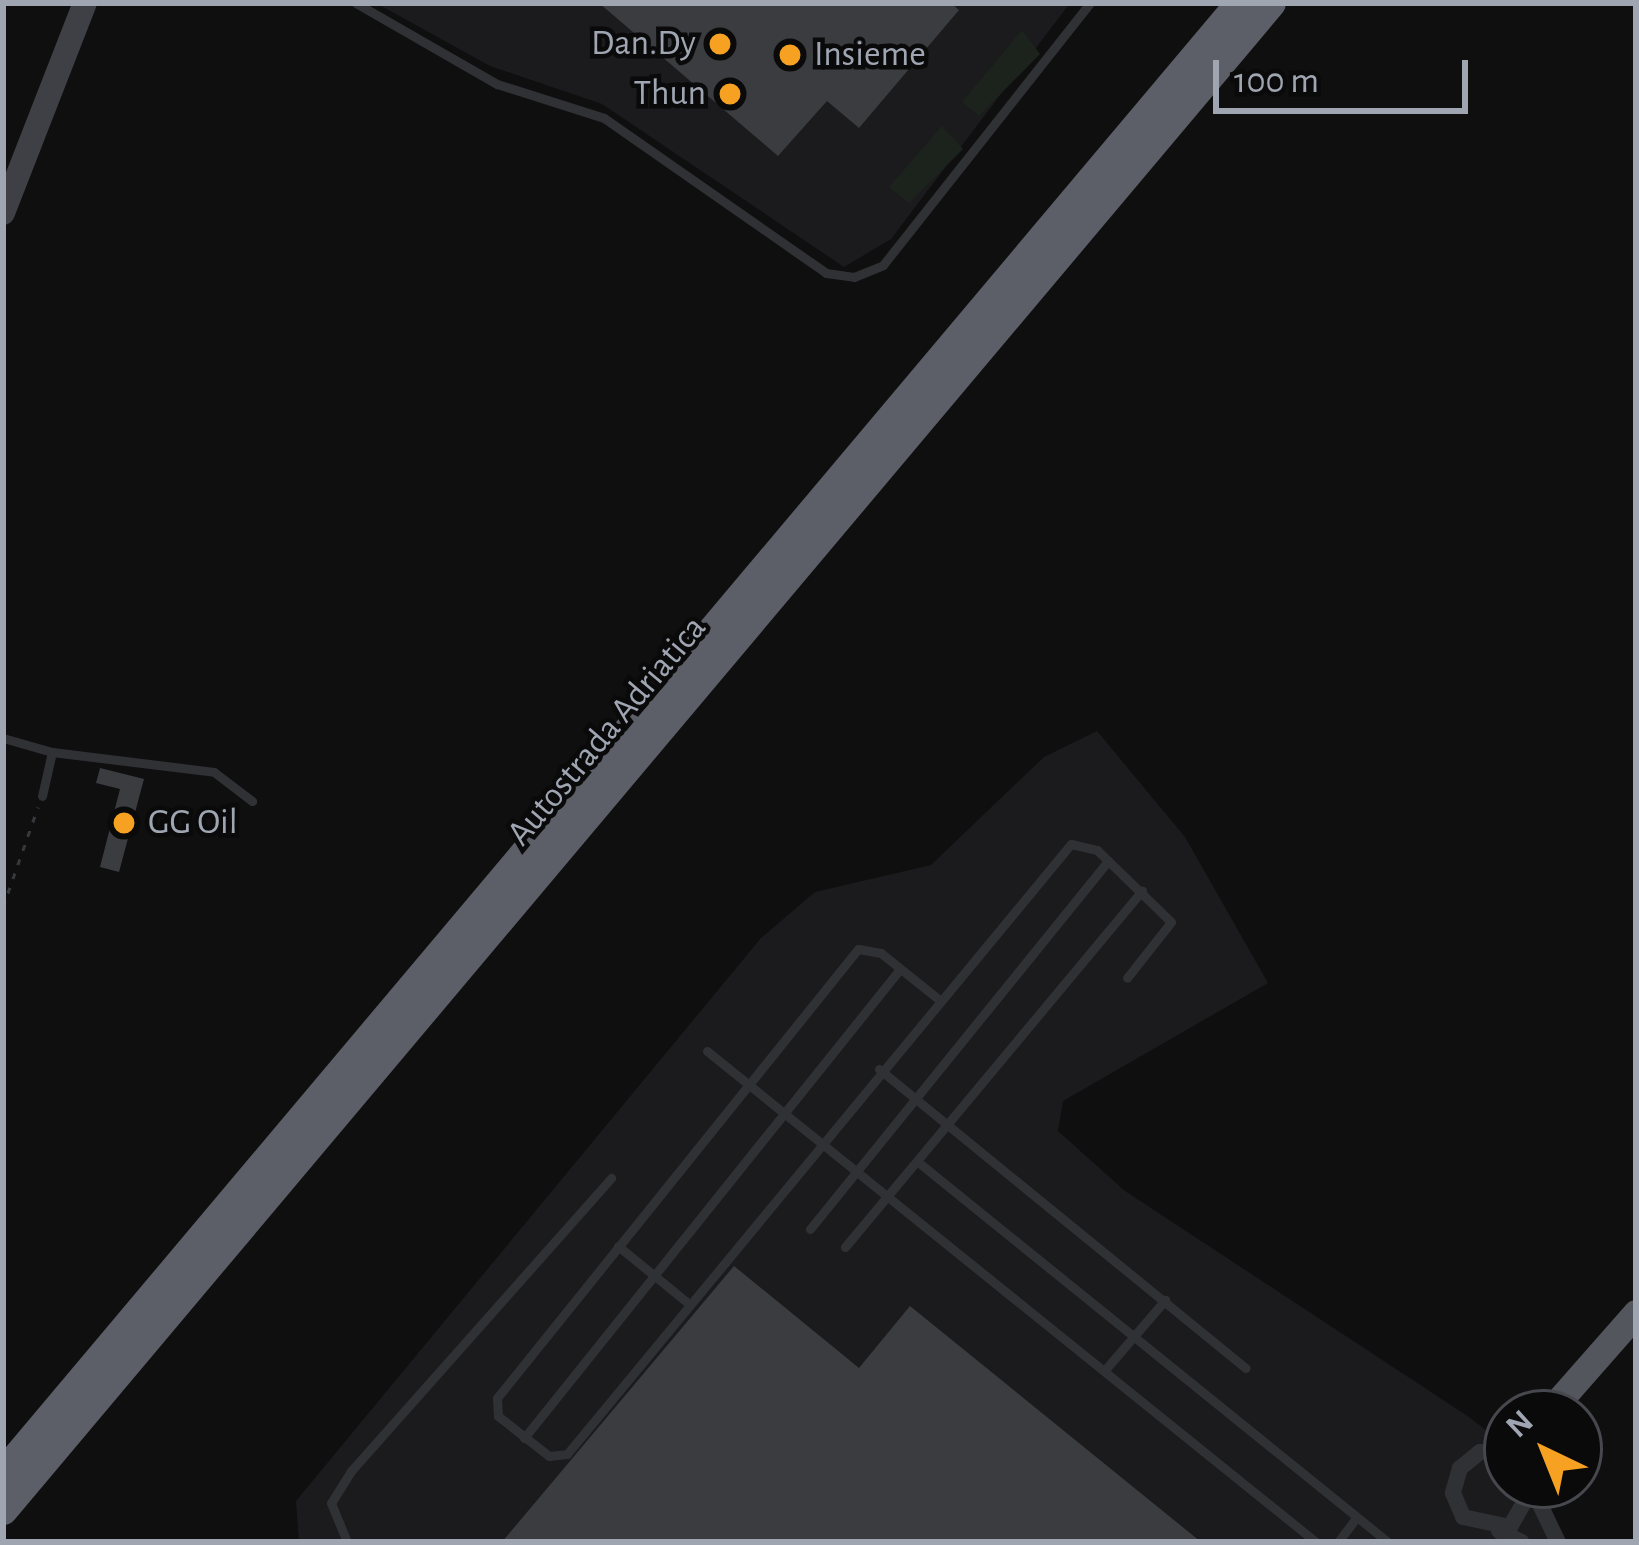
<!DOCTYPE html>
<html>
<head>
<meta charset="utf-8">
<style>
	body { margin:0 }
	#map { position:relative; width:1639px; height:1545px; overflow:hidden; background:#0f0f10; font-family:"Alegreya Sans",sans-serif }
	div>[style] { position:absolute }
	.built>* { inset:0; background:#1b1b1d }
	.green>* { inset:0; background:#1b231c }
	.building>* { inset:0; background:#3b3c40 }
	.path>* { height:3px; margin-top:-1.5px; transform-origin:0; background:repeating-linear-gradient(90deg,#36383c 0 6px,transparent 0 15px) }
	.service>* { height:9px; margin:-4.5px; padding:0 4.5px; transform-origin:4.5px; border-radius:4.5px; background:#303135 }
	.minor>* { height:16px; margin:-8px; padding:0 8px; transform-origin:8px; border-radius:8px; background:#303135 }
	.secondary>* { height:24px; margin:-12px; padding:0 12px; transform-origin:12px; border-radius:12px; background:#3e4045 }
	.trunk>* { height:27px; margin:-13.5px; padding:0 13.5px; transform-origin:13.5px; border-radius:13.5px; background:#54565e }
	.motorway>* { height:30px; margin:-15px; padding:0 15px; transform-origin:15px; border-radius:15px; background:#5c5f67 }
	.dots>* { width:33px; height:33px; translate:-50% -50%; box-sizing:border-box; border:6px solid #0a0a0b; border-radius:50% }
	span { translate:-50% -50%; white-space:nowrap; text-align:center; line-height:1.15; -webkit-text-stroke:9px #0a0a0b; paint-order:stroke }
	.poi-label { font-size:36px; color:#9fa6b2 }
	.right { translate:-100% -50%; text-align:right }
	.left { translate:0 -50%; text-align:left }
	.street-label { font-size:36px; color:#9fa6b2 }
	.frame { position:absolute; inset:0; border:6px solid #9fa6b2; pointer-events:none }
	.north { position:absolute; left:1483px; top:1389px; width:120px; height:120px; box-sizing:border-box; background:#0a0a0b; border:3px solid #46484e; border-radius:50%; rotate:317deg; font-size:33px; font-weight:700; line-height:48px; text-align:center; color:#9fa6b2 }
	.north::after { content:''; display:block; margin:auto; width:42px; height:54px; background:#f6a121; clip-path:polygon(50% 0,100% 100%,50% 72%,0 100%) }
	.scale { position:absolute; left:1213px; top:60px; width:255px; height:54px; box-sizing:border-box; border:6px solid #9fa6b2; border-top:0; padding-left:15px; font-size:36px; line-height:42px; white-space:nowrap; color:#9fa6b2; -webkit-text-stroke:9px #0a0a0b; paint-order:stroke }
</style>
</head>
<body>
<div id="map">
	<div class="built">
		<div style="clip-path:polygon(376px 3px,1070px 3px,891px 239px,844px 267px,602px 104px,490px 66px)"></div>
		<div style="clip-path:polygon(1097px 731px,1185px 837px,1268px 983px,1063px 1101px,1058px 1131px,1125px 1191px,1469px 1417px,1507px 1447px,1507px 1485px,1553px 1485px,1550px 1542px,299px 1542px,296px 1501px,761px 938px,815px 892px,931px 865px,1044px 757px)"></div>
	</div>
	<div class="green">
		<div style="clip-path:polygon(1022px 30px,1040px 54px,979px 116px,962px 102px)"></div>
		<div style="clip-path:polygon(942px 126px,963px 149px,909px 203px,889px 187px)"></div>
	</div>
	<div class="building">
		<div style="clip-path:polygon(599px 3px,951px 3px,959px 10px,859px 128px,827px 101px,778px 156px)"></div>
		<div style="clip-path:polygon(100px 768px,144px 779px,119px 872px,100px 867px,120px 789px,96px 783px)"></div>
		<div style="clip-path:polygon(734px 1266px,859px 1368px,910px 1306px,1201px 1542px,502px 1542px)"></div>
	</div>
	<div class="path">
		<div style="left:3px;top:907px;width:106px;rotate:-70.7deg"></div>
	</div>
	<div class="service">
		<div style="left:356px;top:3px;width:163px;rotate:29.9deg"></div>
		<div style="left:497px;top:84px;width:112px;rotate:17.6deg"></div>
		<div style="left:604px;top:118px;width:271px;rotate:34.9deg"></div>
		<div style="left:826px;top:273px;width:28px;rotate:8deg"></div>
		<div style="left:854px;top:277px;width:31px;rotate:-22deg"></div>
		<div style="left:883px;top:265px;width:334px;rotate:-51.7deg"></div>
		<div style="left:3px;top:738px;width:51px;rotate:15.9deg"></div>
		<div style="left:52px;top:752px;width:45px;rotate:102.8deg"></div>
		<div style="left:52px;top:752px;width:163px;rotate:7deg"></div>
		<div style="left:214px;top:772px;width:48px;rotate:37.3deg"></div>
		<div style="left:937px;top:998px;width:72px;rotate:-141.2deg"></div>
		<div style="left:881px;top:953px;width:23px;rotate:-170deg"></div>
		<div style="left:858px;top:949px;width:576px;rotate:128.8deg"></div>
		<div style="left:497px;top:1398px;width:18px;rotate:87deg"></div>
		<div style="left:498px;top:1416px;width:65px;rotate:38.1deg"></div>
		<div style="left:549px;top:1456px;width:18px;rotate:-6deg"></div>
		<div style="left:567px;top:1454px;width:791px;rotate:-50.44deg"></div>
		<div style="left:1071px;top:844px;width:27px;rotate:13deg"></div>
		<div style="left:1097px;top:850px;width:103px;rotate:44.2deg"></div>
		<div style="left:1171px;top:922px;width:71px;rotate:128.2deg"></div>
		<div style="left:707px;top:1051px;width:782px;rotate:38.88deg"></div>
		<div style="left:879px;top:1069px;width:473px;rotate:39.2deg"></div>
		<div style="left:918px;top:1162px;width:604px;rotate:38.96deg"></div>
		<div style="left:810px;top:1229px;width:474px;rotate:-51deg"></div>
		<div style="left:618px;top:1246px;width:90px;rotate:39.2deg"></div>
		<div style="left:845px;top:1247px;width:464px;rotate:-50.2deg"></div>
		<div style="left:1104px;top:1371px;width:94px;rotate:-49.3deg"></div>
		<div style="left:524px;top:1438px;width:601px;rotate:-51.28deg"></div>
		<div style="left:347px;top:1542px;width:42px;rotate:-112.3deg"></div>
		<div style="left:331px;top:1503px;width:38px;rotate:-58deg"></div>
		<div style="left:351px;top:1471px;width:392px;rotate:-48.4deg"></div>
		<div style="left:1338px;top:1542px;width:31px;rotate:-53deg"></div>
	</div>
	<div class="minor">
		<div style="left:1507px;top:1452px;width:27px;rotate:180deg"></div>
		<div style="left:1480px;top:1452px;width:26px;rotate:141deg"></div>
		<div style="left:1460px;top:1468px;width:26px;rotate:106deg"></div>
		<div style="left:1453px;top:1493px;width:26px;rotate:67deg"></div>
		<div style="left:1463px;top:1517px;width:48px;rotate:12deg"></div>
		<div style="left:1510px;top:1527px;width:48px;rotate:-60.3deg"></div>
		<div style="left:1534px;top:1492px;width:55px;rotate:64.4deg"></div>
		<div style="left:1499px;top:1531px;width:25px;rotate:26deg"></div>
	</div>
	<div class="secondary">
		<div style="left:3px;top:213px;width:225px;rotate:-68.7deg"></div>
	</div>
	<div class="trunk">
		<div style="left:1548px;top:1413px;width:133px;rotate:-48.7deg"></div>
	</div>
	<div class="motorway">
		<div style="left:3px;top:1474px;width:1923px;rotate:-49.92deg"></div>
		<div style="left:3px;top:1510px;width:1969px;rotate:-49.92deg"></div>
	</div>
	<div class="dots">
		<div style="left:720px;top:44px;background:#f6a121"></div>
		<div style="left:790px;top:55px;background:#f6a121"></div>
		<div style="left:730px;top:94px;background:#f6a121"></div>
		<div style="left:124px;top:823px;background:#f6a121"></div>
	</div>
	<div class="poi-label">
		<span class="right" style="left:696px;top:44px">Dan.Dy</span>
		<span class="left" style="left:814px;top:55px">Insieme</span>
		<span class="right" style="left:706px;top:94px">Thun</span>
		<span class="left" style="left:148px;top:823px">GG Oil</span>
	</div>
	<div class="street-label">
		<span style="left:607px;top:731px;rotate:-50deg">Autostrada Adriatica</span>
	</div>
	<div class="frame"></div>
	<div class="north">N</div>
	<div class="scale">100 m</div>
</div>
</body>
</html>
